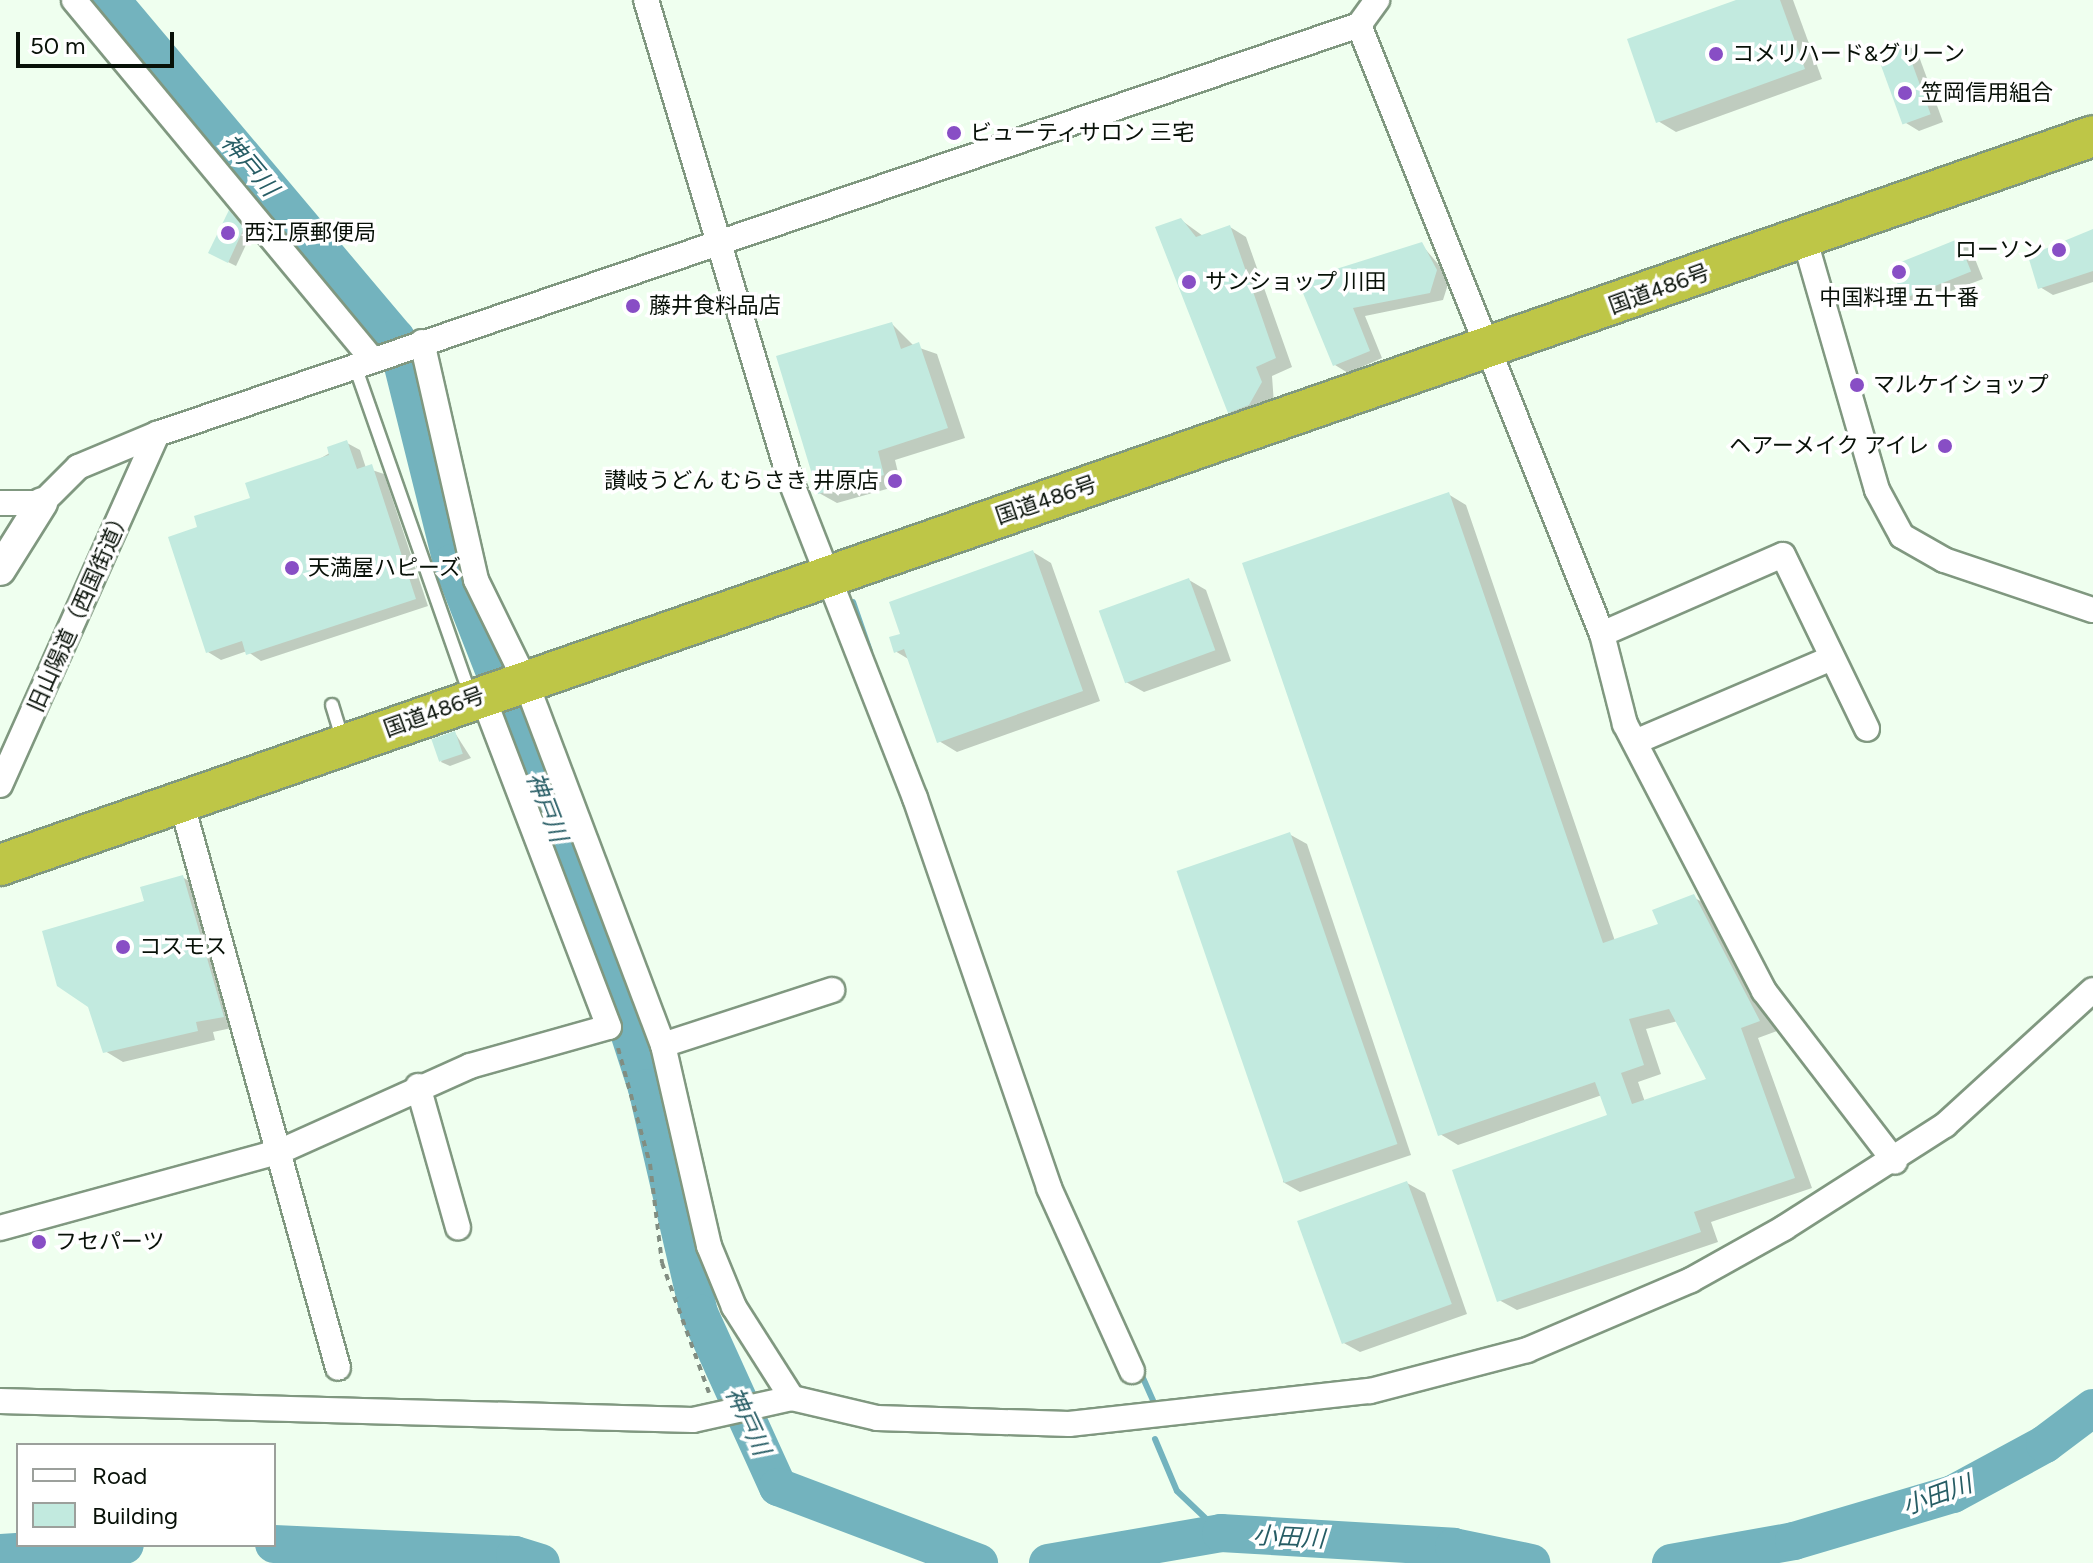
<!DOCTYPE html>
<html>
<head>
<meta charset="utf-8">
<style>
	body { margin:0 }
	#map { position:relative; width:2093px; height:1563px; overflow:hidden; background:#efffef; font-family:Figtree,"Noto Sans JP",sans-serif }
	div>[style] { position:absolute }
	.shadow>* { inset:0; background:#0003 }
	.stream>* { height:6px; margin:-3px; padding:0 3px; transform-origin:3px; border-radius:3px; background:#73b3be }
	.river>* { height:38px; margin:-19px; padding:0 19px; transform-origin:19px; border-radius:19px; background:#73b3be }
	.building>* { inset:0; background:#c2eadf; transform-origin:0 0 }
	.path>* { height:4px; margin-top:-2px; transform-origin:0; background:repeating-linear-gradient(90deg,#818d81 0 6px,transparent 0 12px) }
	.roads { filter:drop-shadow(2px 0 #809880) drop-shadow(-2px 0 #809880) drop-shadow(0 2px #809880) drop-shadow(0 -2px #809880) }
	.service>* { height:12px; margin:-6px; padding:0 6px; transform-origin:6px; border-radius:6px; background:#fff }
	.minor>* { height:24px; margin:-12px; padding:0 12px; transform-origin:12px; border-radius:12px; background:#fff }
	.tertiary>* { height:30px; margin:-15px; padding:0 15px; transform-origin:15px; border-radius:15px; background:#fff }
	.trunk>* { height:40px; margin:-20px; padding:0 20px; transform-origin:20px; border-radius:20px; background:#bec647 }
	.dots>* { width:22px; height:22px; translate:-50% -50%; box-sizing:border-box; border:4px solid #fff; border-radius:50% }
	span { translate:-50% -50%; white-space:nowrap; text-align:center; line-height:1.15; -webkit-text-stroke:7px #fff; paint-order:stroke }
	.poi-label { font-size:22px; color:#081108 }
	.left { translate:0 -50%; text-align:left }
	.right { translate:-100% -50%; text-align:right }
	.street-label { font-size:22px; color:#081108 }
	.water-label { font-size:24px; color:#275d65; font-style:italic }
	.legend { position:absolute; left:16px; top:1443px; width:260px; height:104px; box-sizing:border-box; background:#fff; border:2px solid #9ca09c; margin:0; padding:10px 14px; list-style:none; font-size:24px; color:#081108 }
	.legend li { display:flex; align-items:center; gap:16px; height:40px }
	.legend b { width:40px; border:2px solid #9ca09c }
	.scale { position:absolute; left:16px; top:32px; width:158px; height:36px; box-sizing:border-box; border:4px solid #081108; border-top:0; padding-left:10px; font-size:24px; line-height:28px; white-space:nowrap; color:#081108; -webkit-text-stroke:6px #fff; paint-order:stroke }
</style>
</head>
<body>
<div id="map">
	<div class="shadow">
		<div style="clip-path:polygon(1742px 0,1793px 0,1822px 79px,1676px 132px,1658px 121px)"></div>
		<div style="clip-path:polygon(1904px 44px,1917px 51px,1943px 122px,1919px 131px,1906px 123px)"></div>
		<div style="clip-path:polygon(230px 213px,251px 234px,236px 266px,218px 257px)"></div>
		<div style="clip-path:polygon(1181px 220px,1203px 236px,1230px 227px,1246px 237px,1292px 367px,1272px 376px,1274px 404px,1245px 421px,1229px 412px)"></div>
		<div style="clip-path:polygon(2093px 232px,2093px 282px,2053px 295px,2040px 287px)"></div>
		<div style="clip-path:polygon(1958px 241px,1971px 249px,1983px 279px,1916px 304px,1903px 296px)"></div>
		<div style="clip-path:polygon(1421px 244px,1450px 278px,1443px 300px,1365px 316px,1382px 358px,1348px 373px,1335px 365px,1301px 282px)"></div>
		<div style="clip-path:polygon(892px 324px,914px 346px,937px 354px,965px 438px,895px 460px,901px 485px,837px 503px,819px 493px)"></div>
		<div style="clip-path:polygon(347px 443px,360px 450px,366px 468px,384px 474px,428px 606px,261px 661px,247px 651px,221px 660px,208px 652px,200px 528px)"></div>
		<div style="clip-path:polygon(evenodd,1448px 494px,1466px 505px,1615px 941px,1660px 925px,1693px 897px,1711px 907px,1777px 1031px,1758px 1038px,1812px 1188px,1711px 1222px,1718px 1242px,1517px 1310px,1499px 1300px,1610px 1117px,1602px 1095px,1458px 1145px,1440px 1134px,1448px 494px,1678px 1021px,1709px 1080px,1645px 1102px,1638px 1082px,1661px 1074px,1646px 1029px,1678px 1021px)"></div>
		<div style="clip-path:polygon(1033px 552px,1051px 563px,1100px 701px,957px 752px,939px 741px,910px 660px,895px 651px)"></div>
		<div style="clip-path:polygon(1189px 580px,1206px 590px,1231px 661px,1144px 692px,1126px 682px)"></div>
		<div style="clip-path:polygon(455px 733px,471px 758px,450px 766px,441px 762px)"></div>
		<div style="clip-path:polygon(1289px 834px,1307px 844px,1411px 1155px,1300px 1192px,1283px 1182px)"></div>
		<div style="clip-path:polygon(182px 877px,200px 887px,241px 1026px,213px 1032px,215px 1040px,123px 1062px,105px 1051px,146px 902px)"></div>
		<div style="clip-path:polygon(1407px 1183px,1425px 1193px,1467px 1314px,1360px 1352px,1342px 1342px)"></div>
	</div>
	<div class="stream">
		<div style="left:853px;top:602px;width:52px;rotate:70.9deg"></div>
		<div style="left:1139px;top:1369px;width:35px;rotate:66deg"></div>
		<div style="left:1155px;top:1439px;width:56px;rotate:67.1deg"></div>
		<div style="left:1177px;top:1491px;width:61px;rotate:43.7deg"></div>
		<div style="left:1435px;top:1563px;width:25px;rotate:-40deg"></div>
	</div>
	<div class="river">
		<div style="left:111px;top:0;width:442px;rotate:49.9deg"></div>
		<div style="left:396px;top:338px;width:232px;rotate:76deg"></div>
		<div style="left:452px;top:563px;width:391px;rotate:68.6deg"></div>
		<div style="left:595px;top:927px;width:169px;rotate:72.1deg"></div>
		<div style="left:647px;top:1088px;width:231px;rotate:77deg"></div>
		<div style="left:699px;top:1313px;width:191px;rotate:65.6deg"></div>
		<div style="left:778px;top:1487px;width:215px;rotate:20.7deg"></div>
		<div style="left:274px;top:1544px;width:241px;rotate:2.6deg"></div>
		<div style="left:515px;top:1555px;width:27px;rotate:17deg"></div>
		<div style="left:0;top:1553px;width:125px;rotate:-3.7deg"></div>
		<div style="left:1048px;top:1563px;width:176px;rotate:-9.8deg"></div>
		<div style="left:1221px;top:1533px;width:233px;rotate:3.4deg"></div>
		<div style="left:1454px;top:1547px;width:79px;rotate:11.7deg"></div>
		<div style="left:1671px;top:1563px;width:125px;rotate:-10.1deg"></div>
		<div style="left:1794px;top:1541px;width:166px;rotate:-16.5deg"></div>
		<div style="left:1953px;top:1494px;width:105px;rotate:-28.5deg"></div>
		<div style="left:2045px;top:1444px;width:60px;rotate:-36.9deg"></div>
	</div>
	<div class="building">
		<div style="clip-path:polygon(1736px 0,1780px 0,1805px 69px,1656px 123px,1627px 39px)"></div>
		<div style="left:1904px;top:41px;width:78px;height:30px;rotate:70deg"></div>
		<div style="clip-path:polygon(229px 210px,244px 228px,228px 263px,208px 253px)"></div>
		<div style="clip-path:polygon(1181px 218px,1196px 237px,1230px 225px,1276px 358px,1256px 367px,1262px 382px,1249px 405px,1228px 413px,1155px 227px)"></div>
		<div style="clip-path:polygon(2093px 229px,2093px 271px,2038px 289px,2028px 256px)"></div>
		<div style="left:1958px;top:239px;width:35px;height:73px;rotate:68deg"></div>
		<div style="clip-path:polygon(1422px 242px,1437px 270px,1430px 293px,1353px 308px,1370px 351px,1333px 366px,1298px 281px)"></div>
		<div style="clip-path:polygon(892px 322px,901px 349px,919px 342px,948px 428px,878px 451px,884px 475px,818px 494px,776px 356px)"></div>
		<div style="clip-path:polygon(347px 440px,357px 469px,372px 464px,416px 599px,246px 655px,242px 641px,206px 653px,168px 537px,197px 527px,194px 516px,250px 498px,245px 483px,329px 455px,327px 447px)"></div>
		<div style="clip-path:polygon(evenodd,1449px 492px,1603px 943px,1658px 924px,1652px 910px,1694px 894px,1760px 1021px,1741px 1028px,1795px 1178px,1694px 1212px,1701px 1232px,1497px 1302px,1452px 1170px,1607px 1115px,1595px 1082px,1438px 1136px,1242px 563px,1449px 492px,1669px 1009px,1706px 1079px,1632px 1104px,1621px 1073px,1644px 1065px,1629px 1019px,1669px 1009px)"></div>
		<div style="clip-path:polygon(1033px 550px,1083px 691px,937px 743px,904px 649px,894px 653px,889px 637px,900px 634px,889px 602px)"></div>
		<div style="left:1189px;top:578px;width:77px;height:96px;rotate:70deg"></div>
		<div style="left:455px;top:731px;width:24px;height:25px;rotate:71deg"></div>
		<div style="left:1290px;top:832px;width:330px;height:120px;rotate:71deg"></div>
		<div style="clip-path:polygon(183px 875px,224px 1017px,196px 1022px,198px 1031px,103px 1053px,88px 1007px,57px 986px,42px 931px,144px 901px,140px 887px)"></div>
		<div style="left:1407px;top:1181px;width:131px;height:117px;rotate:70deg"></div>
	</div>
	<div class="path">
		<div style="left:618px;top:1048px;width:120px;rotate:74.6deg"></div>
		<div style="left:650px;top:1164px;width:100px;rotate:83.1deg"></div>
		<div style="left:662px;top:1263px;width:138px;rotate:70.1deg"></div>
	</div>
	<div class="roads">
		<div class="service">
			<div style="left:355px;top:366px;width:349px;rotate:70.7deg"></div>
			<div style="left:332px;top:705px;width:38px;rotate:73deg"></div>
		</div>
		<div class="minor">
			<div style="left:74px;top:0;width:467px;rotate:50.3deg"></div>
			<div style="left:646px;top:0;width:495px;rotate:73.3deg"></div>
			<div style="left:788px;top:474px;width:348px;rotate:68.6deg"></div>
			<div style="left:915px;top:798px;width:412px;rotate:71deg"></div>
			<div style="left:1049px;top:1188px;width:201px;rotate:65.6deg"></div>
			<div style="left:1359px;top:25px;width:656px;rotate:68.25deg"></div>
			<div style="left:1602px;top:634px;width:93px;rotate:75.7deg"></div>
			<div style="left:1625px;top:724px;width:301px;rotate:62.5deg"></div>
			<div style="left:1764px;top:991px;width:215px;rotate:52.5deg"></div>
			<div style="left:1804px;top:237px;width:263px;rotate:73.9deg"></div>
			<div style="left:1877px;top:490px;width:52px;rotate:61.5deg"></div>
			<div style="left:1902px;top:536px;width:48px;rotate:29.7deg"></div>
			<div style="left:1944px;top:560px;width:157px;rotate:18.6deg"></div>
			<div style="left:422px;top:342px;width:244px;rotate:77.2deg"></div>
			<div style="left:476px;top:580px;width:111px;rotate:63.9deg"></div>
			<div style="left:525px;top:680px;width:390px;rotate:69.3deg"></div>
			<div style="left:663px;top:1045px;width:206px;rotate:77.1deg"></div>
			<div style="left:709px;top:1246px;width:66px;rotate:67.7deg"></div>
			<div style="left:734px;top:1307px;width:108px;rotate:57.5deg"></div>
			<div style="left:0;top:503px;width:42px"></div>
			<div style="left:42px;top:503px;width:51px;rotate:-45deg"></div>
			<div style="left:78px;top:467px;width:86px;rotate:-22.7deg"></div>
			<div style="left:157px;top:434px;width:1270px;rotate:-18.79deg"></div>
			<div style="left:1359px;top:25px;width:31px;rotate:-54deg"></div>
			<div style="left:1602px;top:634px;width:197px;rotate:-23.6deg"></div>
			<div style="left:1783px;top:555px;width:193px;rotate:64.2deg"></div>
			<div style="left:1635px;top:742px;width:214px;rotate:-23.1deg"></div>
			<div style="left:0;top:785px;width:385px;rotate:-65.9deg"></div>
			<div style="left:181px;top:801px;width:588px;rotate:74.52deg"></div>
			<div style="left:663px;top:1045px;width:178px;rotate:-18deg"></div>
			<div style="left:418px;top:1086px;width:147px;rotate:74.2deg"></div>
			<div style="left:0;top:1228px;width:291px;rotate:-15.3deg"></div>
			<div style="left:281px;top:1151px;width:207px;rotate:-24.2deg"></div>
			<div style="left:470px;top:1066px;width:144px;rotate:-15.7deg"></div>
			<div style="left:609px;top:1027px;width:355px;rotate:-110.9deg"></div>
			<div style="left:0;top:1401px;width:693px;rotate:1.57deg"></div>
			<div style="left:693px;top:1420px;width:101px;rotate:-12.5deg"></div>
			<div style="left:792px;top:1398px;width:87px;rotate:13.2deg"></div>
			<div style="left:877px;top:1418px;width:192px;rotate:1.8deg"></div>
			<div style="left:1069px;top:1424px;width:303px;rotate:-6.3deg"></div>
			<div style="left:1370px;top:1391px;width:162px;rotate:-14.6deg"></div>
			<div style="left:1527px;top:1350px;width:178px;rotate:-23.1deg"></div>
			<div style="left:1691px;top:1280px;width:107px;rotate:-29.2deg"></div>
			<div style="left:1784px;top:1228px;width:191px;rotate:-32.6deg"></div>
			<div style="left:1945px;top:1125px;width:200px;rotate:-42.4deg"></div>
		</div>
		<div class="tertiary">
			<div style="left:0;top:570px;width:79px;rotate:-57.9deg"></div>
		</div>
		<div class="trunk">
			<div style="left:0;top:865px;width:2216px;rotate:-19.2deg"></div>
		</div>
	</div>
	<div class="dots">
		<div style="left:1716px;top:54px;background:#884ec5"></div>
		<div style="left:1905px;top:93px;background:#884ec5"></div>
		<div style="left:954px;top:133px;background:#884ec5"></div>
		<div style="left:228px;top:233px;background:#884ec5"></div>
		<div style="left:2059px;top:250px;background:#884ec5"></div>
		<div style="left:1899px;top:272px;background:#884ec5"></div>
		<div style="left:1189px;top:282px;background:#884ec5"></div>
		<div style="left:633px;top:306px;background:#884ec5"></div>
		<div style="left:1857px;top:385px;background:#884ec5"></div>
		<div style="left:1945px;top:446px;background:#884ec5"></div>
		<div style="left:895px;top:481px;background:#884ec5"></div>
		<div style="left:292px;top:568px;background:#884ec5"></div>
		<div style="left:123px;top:947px;background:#884ec5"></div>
		<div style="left:39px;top:1242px;background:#884ec5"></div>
	</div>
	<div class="poi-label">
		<span class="left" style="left:1732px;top:54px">コメリハード&amp;グリーン</span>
		<span class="left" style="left:1921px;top:93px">笠岡信用組合</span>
		<span class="left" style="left:970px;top:133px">ビューティサロン 三宅</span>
		<span class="left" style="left:244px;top:233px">西江原郵便局</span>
		<span class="right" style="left:2043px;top:250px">ローソン</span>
		<span class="left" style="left:1205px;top:282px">サンショップ 川田</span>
		<span style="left:1899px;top:298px">中国料理 五十番</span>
		<span class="left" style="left:649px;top:306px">藤井食料品店</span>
		<span class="left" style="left:1873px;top:385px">マルケイショップ</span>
		<span class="right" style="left:1929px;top:446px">ヘアーメイク アイレ</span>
		<span class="right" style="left:879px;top:481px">讃岐うどん むらさき 井原店</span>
		<span class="left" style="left:308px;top:568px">天満屋ハピーズ</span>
		<span class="left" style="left:139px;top:947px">コスモス</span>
		<span class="left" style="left:55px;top:1242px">フセパーツ</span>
	</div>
	<div class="street-label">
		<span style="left:1659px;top:289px;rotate:-20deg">国道486号</span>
		<span style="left:1046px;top:500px;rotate:-19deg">国道486号</span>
		<span style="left:79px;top:610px;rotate:-66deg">旧山陽道（西国街道）</span>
		<span style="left:434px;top:712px;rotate:-20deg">国道486号</span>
	</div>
	<div class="water-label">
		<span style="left:250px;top:165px;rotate:50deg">神戸川</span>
		<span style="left:547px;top:807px;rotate:69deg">神戸川</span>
		<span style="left:748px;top:1421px;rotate:65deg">神戸川</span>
		<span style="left:1937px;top:1495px;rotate:-20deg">小田川</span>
		<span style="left:1289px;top:1537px;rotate:3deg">小田川</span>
	</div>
	<ul class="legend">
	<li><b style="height:10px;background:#fff"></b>Road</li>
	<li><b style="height:22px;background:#c2eadf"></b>Building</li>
	</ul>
	<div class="scale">50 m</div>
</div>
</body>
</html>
